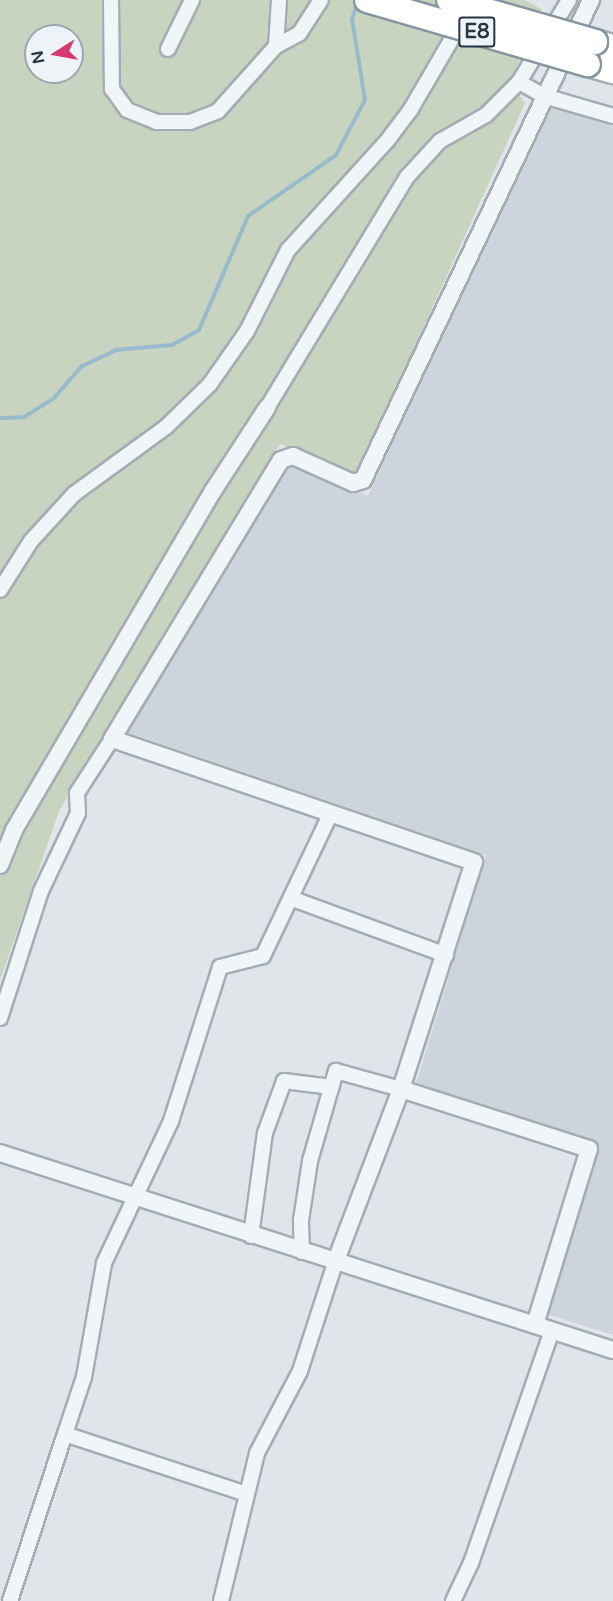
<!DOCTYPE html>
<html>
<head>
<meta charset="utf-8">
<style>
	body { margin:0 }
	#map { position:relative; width:613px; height:1601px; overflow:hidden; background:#dfe5e9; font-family:"Varela Round",sans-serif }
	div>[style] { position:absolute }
	.built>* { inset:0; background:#cdd4db }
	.green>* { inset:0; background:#c8d4bf }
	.stream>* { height:4px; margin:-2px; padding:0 2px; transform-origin:2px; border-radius:2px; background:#97bbcc }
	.roads { filter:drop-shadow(2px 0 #a4adb4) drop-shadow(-2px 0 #a4adb4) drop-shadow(0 2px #a4adb4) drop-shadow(0 -2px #a4adb4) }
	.minor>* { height:14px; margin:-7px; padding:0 7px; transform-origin:7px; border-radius:7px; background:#f2f5f7 }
	.tertiary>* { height:16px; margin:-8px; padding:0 8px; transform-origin:8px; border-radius:8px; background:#f2f5f7 }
	.motorway>* { height:24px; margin:-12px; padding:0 12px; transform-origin:12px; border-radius:12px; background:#fff }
	.bridges { filter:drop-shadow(2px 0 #8595a1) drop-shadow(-2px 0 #8595a1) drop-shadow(0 2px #8595a1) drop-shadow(0 -2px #8595a1) }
	.motorway-bridge>* { height:24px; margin:-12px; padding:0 12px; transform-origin:12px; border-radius:12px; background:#fff }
	span { translate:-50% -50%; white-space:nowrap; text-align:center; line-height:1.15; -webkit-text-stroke:4.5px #eef3f7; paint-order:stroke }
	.shield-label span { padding:2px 4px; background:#eef3f7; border:2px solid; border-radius:4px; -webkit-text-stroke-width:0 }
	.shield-label { font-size:20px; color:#263542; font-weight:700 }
	.north { position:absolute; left:24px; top:24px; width:60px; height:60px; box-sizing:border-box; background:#eef3f7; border:2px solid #9ea7af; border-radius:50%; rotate:259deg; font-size:16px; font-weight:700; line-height:24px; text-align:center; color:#263542 }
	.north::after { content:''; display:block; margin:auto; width:21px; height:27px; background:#d83a6f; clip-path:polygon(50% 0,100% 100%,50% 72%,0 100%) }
</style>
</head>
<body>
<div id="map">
	<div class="built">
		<div style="clip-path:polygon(548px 106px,613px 126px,613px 1335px,547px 1314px,598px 1144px,416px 1084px,486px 855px,127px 732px,284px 469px,299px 467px,368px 496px)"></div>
	</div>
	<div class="green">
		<div style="clip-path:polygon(evenodd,0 0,525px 0,541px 9px,510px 82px,525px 103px,357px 474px,280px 444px,59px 811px,0 980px,0 0,36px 36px,72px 36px,72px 72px,36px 72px,36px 36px)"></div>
	</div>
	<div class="stream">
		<div style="left:0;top:418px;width:24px;rotate:-2deg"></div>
		<div style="left:24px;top:417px;width:36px;rotate:-32deg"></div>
		<div style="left:54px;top:398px;width:43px;rotate:-48.8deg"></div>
		<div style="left:82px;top:366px;width:38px;rotate:-25deg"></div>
		<div style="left:116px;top:350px;width:56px;rotate:-5.1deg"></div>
		<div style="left:172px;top:345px;width:31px;rotate:-29deg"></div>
		<div style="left:199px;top:330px;width:124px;rotate:-66.7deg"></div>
		<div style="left:248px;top:216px;width:107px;rotate:-34.7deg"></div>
		<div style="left:336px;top:155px;width:62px;rotate:-62.2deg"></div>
		<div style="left:365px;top:100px;width:82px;rotate:-99.1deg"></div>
		<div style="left:352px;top:19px;width:19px;rotate:-72deg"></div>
	</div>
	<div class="roads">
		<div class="minor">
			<div style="left:111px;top:0;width:89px;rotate:89.4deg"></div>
			<div style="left:112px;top:89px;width:26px;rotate:54deg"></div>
			<div style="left:127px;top:110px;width:31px;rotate:22deg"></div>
			<div style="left:156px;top:122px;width:34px"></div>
			<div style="left:190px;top:122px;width:30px;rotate:-21deg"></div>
			<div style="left:218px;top:111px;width:87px;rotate:-48.3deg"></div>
			<div style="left:279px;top:0;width:46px;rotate:93.7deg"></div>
			<div style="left:276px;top:46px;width:26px;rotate:-28deg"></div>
			<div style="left:299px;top:34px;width:40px;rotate:-57.1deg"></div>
			<div style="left:168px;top:49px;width:55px;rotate:-63.9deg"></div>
			<div style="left:519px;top:82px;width:29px;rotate:29deg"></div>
			<div style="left:544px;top:96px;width:72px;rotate:16.2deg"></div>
			<div style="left:267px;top:408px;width:270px;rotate:-58.8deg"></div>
			<div style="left:407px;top:177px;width:49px;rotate:-47.5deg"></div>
			<div style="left:440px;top:141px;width:53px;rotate:-29.5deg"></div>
			<div style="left:486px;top:115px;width:47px;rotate:-45deg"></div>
			<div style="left:519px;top:82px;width:96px;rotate:-58.6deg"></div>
			<div style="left:0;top:590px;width:58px;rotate:-57.7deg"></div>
			<div style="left:31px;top:541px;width:64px;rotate:-47.5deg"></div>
			<div style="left:74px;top:494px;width:114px;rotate:-36.1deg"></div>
			<div style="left:166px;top:427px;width:62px;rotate:-44.3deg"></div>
			<div style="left:210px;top:384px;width:65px;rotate:-55.1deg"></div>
			<div style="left:247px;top:331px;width:91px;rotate:-63.2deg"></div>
			<div style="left:288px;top:250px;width:147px;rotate:-47.8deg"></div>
			<div style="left:387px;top:141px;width:40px;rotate:-53deg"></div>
			<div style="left:411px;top:109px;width:99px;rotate:-59.8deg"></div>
			<div style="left:293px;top:899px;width:163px;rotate:20.1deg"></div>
			<div style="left:0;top:1018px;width:133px;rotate:-72.1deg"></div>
			<div style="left:41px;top:891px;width:86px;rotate:-64.6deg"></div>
			<div style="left:78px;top:813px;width:20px;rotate:-93deg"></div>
			<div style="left:77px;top:793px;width:64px;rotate:-57.1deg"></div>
			<div style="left:251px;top:1236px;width:104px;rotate:-82.3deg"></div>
			<div style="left:265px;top:1133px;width:55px;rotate:-69.9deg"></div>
			<div style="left:284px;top:1081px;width:48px;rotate:7.1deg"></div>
			<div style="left:302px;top:1252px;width:32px;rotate:-92deg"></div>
			<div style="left:301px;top:1220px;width:60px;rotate:-81.3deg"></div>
			<div style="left:310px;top:1161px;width:94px;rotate:-73.9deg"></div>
			<div style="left:336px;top:1071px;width:67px;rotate:15.5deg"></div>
			<div style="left:65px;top:1434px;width:60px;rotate:-71.6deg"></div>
			<div style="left:84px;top:1377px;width:116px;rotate:-80deg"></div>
			<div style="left:104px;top:1263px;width:157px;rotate:-64.7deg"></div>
			<div style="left:171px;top:1121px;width:162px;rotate:-72.3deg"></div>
			<div style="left:220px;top:967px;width:44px;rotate:-14.3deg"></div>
			<div style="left:263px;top:956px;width:158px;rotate:-64.6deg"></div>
			<div style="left:10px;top:1601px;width:176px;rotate:-71.8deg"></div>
			<div style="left:65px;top:1434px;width:191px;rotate:18.3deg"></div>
			<div style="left:221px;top:1601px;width:152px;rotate:-76.3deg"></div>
			<div style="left:257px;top:1453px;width:93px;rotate:-62.3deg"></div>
			<div style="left:300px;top:1371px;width:114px;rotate:-72deg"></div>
			<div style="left:453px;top:1601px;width:42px;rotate:-64.7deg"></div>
			<div style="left:471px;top:1563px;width:247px;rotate:-70.8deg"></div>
		</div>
		<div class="tertiary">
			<div style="left:0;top:865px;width:38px;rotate:-68deg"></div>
			<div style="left:14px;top:830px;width:393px;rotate:-59.6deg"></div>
			<div style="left:213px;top:491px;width:99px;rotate:-57deg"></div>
			<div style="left:401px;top:1089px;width:197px;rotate:17.7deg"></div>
			<div style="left:589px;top:1149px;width:184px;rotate:107.1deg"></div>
			<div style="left:0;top:1153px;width:644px;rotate:17.82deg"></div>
			<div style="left:335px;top:1263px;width:186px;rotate:-69.2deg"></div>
			<div style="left:401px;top:1089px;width:238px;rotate:-72.2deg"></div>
			<div style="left:474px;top:862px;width:382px;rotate:-161.2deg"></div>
			<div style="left:112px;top:739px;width:326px;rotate:-58.8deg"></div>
			<div style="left:281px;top:460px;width:13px;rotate:-18deg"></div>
			<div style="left:293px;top:456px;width:66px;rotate:24.2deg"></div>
			<div style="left:353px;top:483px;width:10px;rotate:-17deg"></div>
			<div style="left:363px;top:480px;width:531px;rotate:-64.59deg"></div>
		</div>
		<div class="motorway">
			<div style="left:595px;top:42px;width:19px;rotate:16deg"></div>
			<div style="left:588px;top:64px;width:26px;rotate:16deg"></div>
		</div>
	</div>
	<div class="bridges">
		<div class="motorway-bridge">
			<div style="left:367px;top:0;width:230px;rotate:16.2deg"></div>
			<div style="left:449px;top:0;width:152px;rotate:16deg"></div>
		</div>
	</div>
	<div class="shield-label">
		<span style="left:477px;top:32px">E8</span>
	</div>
	<div class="north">N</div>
</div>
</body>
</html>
